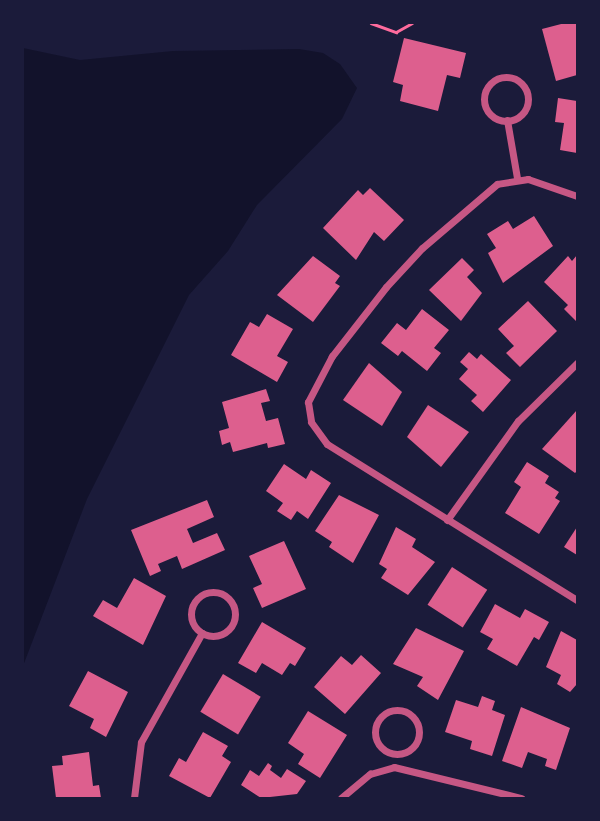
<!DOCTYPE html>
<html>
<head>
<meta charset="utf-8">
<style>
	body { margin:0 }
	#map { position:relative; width:600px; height:821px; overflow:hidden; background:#1b1b3a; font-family:"Source Sans 3",sans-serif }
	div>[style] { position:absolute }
	.water>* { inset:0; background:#12122b }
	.building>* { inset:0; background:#dd5f8e; transform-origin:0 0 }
	.path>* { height:2.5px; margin:-1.25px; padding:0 1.25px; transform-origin:1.25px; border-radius:1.25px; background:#ff6b9d }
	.minor>* { height:7px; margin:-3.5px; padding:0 3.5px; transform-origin:3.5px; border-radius:3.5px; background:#c65784 }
	.minor>.ring { margin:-3.5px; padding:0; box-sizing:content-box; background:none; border:7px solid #c65784; border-radius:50% }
	span { translate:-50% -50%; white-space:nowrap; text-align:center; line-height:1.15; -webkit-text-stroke:5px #1b1b3a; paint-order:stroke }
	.frame { position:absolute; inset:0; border:24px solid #1b1b3a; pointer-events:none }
</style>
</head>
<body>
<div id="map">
	<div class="water">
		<div style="clip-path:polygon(23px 48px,80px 60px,173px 51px,299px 49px,323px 53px,340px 64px,357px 88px,342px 119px,257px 205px,228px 251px,189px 295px,87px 499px,23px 666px)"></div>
	</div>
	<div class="building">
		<div style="clip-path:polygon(565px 23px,577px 23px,577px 75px,556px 81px,542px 29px)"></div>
		<div style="clip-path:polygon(404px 38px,466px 53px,460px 78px,447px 75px,438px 111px,400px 101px,403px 85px,393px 82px)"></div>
		<div style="clip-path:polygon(558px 98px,577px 101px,577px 153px,560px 150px,564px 123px,555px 122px)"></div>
		<div style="clip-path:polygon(370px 188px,404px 220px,384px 241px,374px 232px,356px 260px,323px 228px,358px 190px,363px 195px)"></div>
		<div style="clip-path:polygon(534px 216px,553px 246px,503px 283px,488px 253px,496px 248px,487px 234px,508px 221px,513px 229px)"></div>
		<div style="clip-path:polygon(577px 255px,577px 322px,564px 309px,568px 305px,544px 282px,568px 256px,572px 261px)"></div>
		<div style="clip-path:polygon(313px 256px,340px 276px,335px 283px,340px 286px,313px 322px,277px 295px)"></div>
		<div style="clip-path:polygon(462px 258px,474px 270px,467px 277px,482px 293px,461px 321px,429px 290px)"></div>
		<div style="clip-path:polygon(528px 301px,557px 331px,520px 367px,506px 353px,514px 346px,498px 329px)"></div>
		<div style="clip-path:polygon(422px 309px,449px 330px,434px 348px,441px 353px,427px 371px,402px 351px,398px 356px,381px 343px,397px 323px,406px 330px)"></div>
		<div style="clip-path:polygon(267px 314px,293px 329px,277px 356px,288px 362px,277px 382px,231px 355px,250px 322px,259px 327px)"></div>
		<div style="clip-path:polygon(469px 352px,477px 359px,481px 354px,511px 380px,483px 412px,471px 401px,477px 395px,459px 379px,468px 369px,460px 362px)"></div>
		<div style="clip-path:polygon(369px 363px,402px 392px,382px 426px,343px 400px)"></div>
		<div style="clip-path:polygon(266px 389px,270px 401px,261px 403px,266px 421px,278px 418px,285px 444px,268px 448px,267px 443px,233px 452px,230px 442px,222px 445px,219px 431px,229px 428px,222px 402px)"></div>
		<div style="clip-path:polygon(428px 405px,469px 432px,441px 467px,407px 437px)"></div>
		<div style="clip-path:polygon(577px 410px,577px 471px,575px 473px,542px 449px)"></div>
		<div style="clip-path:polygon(527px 462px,549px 476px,545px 483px,559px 492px,555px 498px,560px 501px,539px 534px,505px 513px,521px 487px,514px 482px)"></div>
		<div style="clip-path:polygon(284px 464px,306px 479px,311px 470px,331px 483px,308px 519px,297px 511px,291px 520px,277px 511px,283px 503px,266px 491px)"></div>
		<div style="clip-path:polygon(339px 495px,379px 515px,353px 563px,329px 547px,332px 542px,315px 531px)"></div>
		<div style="clip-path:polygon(207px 500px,214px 517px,187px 529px,193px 543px,217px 533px,225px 550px,182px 569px,177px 556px,158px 564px,161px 571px,150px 576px,131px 530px)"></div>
		<div style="clip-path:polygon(396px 527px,416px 539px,412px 547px,435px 562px,408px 595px,381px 578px,387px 569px,379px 564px)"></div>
		<div style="clip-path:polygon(577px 527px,577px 555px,564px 547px)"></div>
		<div style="clip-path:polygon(284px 541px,306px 589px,262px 608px,253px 588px,262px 584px,249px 556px)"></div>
		<div style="left:452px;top:567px;width:42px;height:45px;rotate:33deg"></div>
		<div style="clip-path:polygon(134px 578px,166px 596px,143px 645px,93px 616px,103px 600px,117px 608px)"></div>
		<div style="clip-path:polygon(495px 604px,520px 618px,525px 609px,549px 622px,539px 640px,534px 637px,517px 666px,487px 649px,493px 639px,480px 632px)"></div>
		<div style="clip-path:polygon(262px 622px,306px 648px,295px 666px,290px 663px,282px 675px,262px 663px,256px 673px,238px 663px)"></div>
		<div style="clip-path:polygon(416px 628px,464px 651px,438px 700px,417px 686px,423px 677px,393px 664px)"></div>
		<div style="clip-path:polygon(561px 631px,577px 640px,577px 684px,570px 692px,557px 684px,561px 675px,546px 667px)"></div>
		<div style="clip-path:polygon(361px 655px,381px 673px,345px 714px,314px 687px,341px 656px,352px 665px)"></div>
		<div style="clip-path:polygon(88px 671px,128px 692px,106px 737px,90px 728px,94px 719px,69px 706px)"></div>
		<div style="left:223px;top:674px;width:44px;height:44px;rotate:31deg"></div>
		<div style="clip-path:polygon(482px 696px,495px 701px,492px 710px,505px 715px,492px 756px,470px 749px,472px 741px,445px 732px,456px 700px,478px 707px)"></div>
		<div style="clip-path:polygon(521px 707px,570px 728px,556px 770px,545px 766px,547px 759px,528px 752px,522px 768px,502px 761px)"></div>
		<div style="clip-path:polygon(308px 711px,347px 735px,320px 778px,298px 764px,304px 754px,288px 743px)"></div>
		<div style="clip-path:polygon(203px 732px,228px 746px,222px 756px,231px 762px,210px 798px,169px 776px,179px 758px,186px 762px)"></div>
		<div style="clip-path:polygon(89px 752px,93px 786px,99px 785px,101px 798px,56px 798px,52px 766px,63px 765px,62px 756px)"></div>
		<div style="clip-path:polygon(268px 763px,272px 766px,270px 770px,281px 778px,287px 769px,306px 781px,297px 794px,261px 798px,241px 785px,250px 770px,259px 776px)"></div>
	</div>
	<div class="path">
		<div style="left:371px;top:23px;width:27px;rotate:20deg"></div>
		<div style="left:396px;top:32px;width:18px;rotate:-29deg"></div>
	</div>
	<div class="minor">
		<div class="ring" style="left:484px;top:77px;width:37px;height:37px"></div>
		<div style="left:507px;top:120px;width:59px;rotate:80.2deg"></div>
		<div style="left:577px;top:196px;width:52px;rotate:-160.9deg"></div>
		<div style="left:528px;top:179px;width:31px;rotate:171deg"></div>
		<div style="left:497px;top:184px;width:99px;rotate:139.5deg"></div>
		<div style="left:422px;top:248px;width:53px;rotate:132.7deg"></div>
		<div style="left:386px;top:287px;width:88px;rotate:128deg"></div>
		<div style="left:332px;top:356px;width:52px;rotate:117.6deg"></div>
		<div style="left:308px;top:402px;width:20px;rotate:81deg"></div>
		<div style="left:311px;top:422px;width:27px;rotate:54deg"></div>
		<div style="left:327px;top:444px;width:295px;rotate:32deg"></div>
		<div style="left:447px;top:520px;width:122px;rotate:-54.4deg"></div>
		<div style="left:518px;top:421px;width:83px;rotate:-44.5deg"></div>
		<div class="ring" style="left:191px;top:592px;width:37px;height:37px"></div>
		<div class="ring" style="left:375px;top:710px;width:37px;height:37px"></div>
		<div style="left:134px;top:798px;width:56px;rotate:-82.9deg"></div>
		<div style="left:141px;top:742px;width:125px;rotate:-60.8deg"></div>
		<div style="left:341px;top:798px;width:38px;rotate:-40deg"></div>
		<div style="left:370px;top:774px;width:25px;rotate:-16deg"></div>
		<div style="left:394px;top:767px;width:131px;rotate:13.7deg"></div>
	</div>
	<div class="frame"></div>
</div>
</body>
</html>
